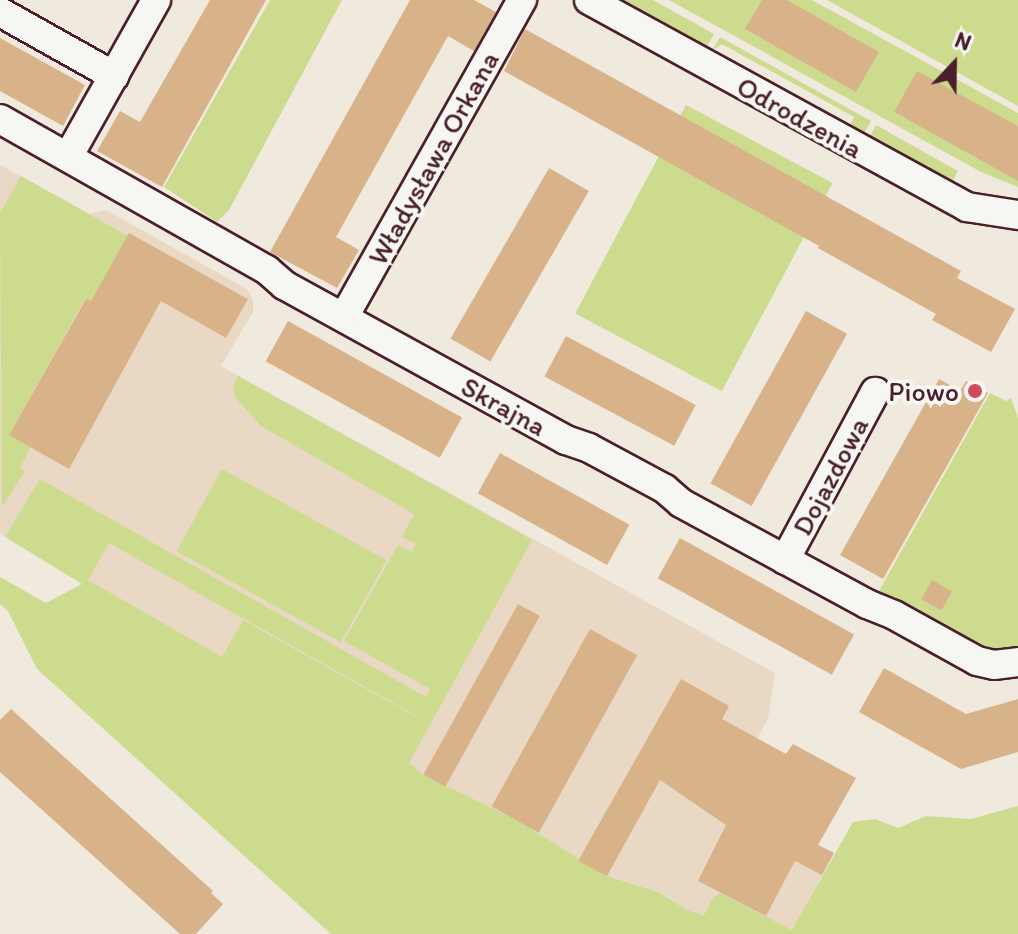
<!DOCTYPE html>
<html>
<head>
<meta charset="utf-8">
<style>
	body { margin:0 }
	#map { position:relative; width:1018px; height:934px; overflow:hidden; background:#f0e9dd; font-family:Itim,sans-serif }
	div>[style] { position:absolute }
	.built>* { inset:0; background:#e9d9c4 }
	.green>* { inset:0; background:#cddb8f; transform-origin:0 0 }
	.building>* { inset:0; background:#d8b38a; transform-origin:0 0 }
	.roads { filter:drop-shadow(2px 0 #4a1f2b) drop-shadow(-2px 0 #4a1f2b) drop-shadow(0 2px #4a1f2b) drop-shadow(0 -2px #4a1f2b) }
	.street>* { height:28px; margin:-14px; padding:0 14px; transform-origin:14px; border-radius:14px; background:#f6f6f2 }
	.dots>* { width:22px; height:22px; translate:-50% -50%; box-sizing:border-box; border:4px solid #f6f6f2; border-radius:50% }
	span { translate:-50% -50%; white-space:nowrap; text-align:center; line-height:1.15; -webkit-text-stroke:8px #f6f6f2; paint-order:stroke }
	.street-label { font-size:28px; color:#4a1f2b }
	.poi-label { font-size:28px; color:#4a1f2b }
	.right { translate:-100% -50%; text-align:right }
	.north { position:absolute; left:914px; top:24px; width:80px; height:80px; -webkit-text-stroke:6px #f6f6f2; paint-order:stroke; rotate:22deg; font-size:22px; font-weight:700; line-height:32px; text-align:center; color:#4a1f2b }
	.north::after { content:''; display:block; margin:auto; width:28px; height:36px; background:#4a1f2b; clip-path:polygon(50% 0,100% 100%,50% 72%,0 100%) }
</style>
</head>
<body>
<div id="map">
	<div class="built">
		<div style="clip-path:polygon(0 165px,90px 214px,106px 210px,247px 289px,253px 299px,253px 312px,221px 366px,775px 673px,768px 719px,726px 796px,834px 853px,793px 930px,713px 898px,705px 915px,687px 910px,658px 892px,607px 876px,520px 822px,445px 787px,0 534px)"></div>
	</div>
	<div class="green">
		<div style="clip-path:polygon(270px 0,342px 0,229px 210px,217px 222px,164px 187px)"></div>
		<div style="clip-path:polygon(620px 0,653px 0,714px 34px,706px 48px)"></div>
		<div style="clip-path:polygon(669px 0,812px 0,1018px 113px,1018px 187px,981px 172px)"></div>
		<div style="clip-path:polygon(827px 0,1018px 0,1018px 106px)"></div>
		<div style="clip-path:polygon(720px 37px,871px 121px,863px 135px,849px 127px,854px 117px,722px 44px,712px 51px)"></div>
		<div style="left:686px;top:105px;width:166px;height:236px;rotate:28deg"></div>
		<div style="clip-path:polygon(876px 125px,958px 171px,953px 180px,869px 138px)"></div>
		<div style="clip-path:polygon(21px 176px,128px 236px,94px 303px,85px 299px,9px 435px,31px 447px,20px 468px,25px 471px,2px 507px,0 213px)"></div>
		<div style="clip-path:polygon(evenodd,238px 376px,532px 540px,409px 763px,422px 774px,520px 822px,607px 876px,658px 892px,687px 910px,704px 915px,713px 898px,720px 893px,792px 930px,853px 822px,875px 819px,898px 828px,926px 816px,971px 819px,1018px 806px,1018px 934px,331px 934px,37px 669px,8px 611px,0 604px,0 577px,46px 603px,82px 584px,5px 537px,40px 479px,426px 697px,430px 689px,344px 641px,398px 545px,412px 552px,416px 544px,402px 537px,414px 514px,261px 426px,235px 397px,233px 387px,238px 376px,109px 543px,415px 715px,415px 716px,243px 620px,222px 657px,88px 580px,109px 543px)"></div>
		<div style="clip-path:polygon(990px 393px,1006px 401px,1011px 398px,1018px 418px,1018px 654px,998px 655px,874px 600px)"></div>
		<div style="left:222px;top:469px;width:188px;height:94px;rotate:29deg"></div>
	</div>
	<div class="building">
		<div style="clip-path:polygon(210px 0,266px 0,162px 187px,97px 151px,120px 111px,140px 122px)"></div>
		<div style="clip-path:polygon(410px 0,474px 0,496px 12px,474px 51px,448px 36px,336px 237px,359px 250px,337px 288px,270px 252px)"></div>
		<div style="clip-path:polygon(762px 0,787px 0,879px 52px,856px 92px,745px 29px)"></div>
		<div style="clip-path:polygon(525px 29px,961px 271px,957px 278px,1015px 309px,991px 352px,932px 320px,936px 314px,818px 248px,819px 246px,504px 71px)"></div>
		<div style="clip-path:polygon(0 38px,85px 85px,63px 126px,0 91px)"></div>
		<div style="clip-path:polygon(917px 71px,1018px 126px,1018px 181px,894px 112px)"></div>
		<div style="left:549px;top:168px;width:46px;height:197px;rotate:30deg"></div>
		<div style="clip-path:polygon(129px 233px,248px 299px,226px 338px,161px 301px,69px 469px,9px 435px,86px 299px,91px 301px)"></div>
		<div style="left:806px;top:311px;width:47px;height:197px;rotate:29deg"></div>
		<div style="left:288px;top:321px;width:199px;height:46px;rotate:29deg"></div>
		<div style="left:566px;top:336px;width:147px;height:46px;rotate:28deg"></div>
		<div style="clip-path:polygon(939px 379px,960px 391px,966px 381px,988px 393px,883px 579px,840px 555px)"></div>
		<div style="left:500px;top:453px;width:148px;height:46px;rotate:29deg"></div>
		<div style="left:680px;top:538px;width:199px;height:46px;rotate:29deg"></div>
		<div style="left:932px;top:580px;width:23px;height:22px;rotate:29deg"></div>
		<div style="left:518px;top:604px;width:25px;height:195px;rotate:29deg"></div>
		<div style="left:590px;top:629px;width:54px;height:203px;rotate:29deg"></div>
		<div style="clip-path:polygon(884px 668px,966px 714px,1018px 699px,1018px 752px,961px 769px,859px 712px)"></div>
		<div style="clip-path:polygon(681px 679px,729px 706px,722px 719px,786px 754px,793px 744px,856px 778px,818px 845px,834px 853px,822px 875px,795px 861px,766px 916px,698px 881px,726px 825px,660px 780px,607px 876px,578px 861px)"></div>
		<div style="clip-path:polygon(11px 709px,213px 891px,211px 893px,223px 904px,196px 934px,180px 934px,0 772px,0 720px)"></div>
	</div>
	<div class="roads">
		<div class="street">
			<div style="left:589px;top:0;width:431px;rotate:28.7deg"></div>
			<div style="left:967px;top:207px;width:52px;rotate:8.9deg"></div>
			<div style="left:0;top:12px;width:131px;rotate:29.3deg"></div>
			<div style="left:0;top:119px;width:307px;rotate:29.5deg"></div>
			<div style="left:267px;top:270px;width:23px;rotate:41deg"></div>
			<div style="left:284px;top:285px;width:322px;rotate:28.8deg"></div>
			<div style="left:566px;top:440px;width:24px;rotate:19deg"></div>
			<div style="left:589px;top:448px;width:86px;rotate:28.3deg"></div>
			<div style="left:665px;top:489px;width:21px;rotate:41deg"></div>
			<div style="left:681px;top:503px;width:212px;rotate:28.5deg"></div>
			<div style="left:867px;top:604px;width:29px;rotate:22deg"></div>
			<div style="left:894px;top:615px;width:95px;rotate:29deg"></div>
			<div style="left:977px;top:661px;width:17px;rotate:13deg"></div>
			<div style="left:994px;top:665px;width:24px;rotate:-7deg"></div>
			<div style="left:68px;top:157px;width:180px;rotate:-60.7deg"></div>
			<div style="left:344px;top:317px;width:364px;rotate:-60.7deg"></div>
			<div style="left:785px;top:560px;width:191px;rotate:-61.8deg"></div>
		</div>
	</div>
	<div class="dots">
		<div style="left:975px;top:391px;background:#d1495b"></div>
	</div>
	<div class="street-label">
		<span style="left:800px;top:117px;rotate:29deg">Odrodzenia</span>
		<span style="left:433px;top:158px;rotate:-61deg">Władysława Orkana</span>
		<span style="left:504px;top:406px;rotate:29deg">Skrajna</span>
		<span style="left:830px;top:476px;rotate:-62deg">Dojazdowa</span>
	</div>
	<div class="poi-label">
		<span class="right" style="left:959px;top:391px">Piowo</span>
	</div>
	<div class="north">N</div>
</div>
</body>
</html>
